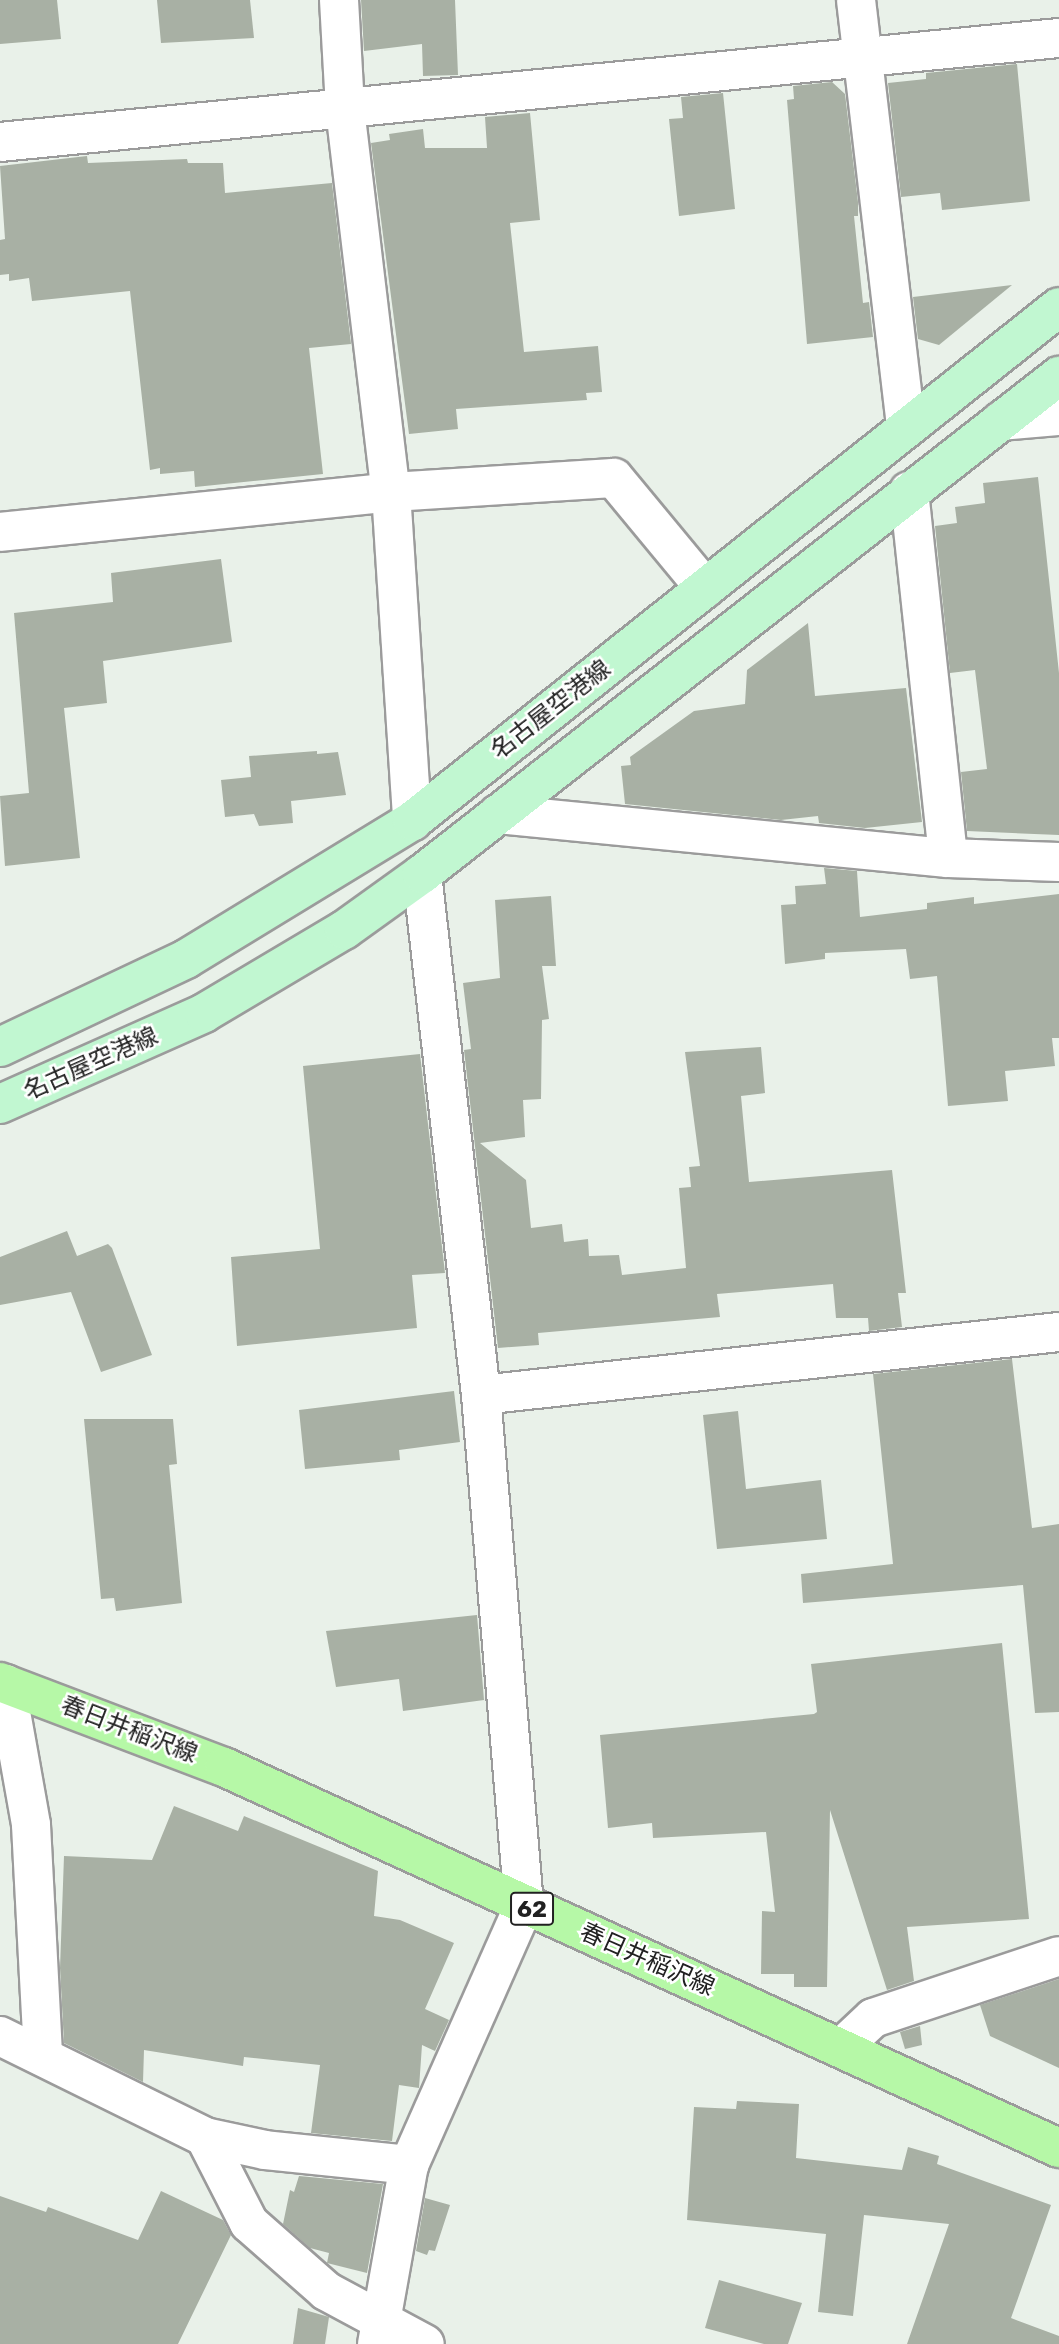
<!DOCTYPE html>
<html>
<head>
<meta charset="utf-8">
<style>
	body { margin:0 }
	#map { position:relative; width:1059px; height:2344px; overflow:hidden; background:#e9f1e9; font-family:Rubik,"Noto Sans JP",sans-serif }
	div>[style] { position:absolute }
	.building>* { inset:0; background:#a8b0a4 }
	.roads { filter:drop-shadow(2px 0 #9b9b9b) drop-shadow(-2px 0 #9b9b9b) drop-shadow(0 2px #9b9b9b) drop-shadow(0 -2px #9b9b9b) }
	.minor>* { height:38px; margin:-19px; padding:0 19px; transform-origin:19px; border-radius:19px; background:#fff }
	.secondary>* { height:38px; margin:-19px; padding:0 19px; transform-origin:19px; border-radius:19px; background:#c1f7d1 }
	.primary>* { height:38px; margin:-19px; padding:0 19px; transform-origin:19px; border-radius:19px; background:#b6f8a7 }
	span { translate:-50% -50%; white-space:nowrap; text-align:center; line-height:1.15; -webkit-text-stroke:5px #fff; paint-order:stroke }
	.shield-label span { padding:2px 5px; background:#fff; border:2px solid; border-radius:5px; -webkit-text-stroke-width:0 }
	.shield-label { font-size:23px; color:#212121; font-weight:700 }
	.street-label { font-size:24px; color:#212121 }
</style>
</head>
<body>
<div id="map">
	<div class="building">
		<div style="clip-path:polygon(0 0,57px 0,61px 39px,0 44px)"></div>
		<div style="clip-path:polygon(157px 0,250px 0,254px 38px,161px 43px)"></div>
		<div style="clip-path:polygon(361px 0,455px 0,458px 75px,423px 76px,422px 44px,364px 51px)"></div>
		<div style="clip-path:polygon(1017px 64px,1030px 201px,942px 210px,940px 193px,901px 197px,888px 83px,926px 79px,926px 73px)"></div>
		<div style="clip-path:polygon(832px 82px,845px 94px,858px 202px,858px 216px,854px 216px,863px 303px,869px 302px,873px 337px,807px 344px,787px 100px,794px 99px,793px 86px)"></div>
		<div style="clip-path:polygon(723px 93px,735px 209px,679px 216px,669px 119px,683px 118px,681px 97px)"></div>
		<div style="clip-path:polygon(530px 113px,540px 220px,510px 223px,524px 352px,598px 346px,602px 392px,586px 393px,587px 400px,456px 409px,458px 429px,409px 434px,371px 143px,390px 140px,389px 134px,423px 129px,425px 148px,487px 148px,485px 117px)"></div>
		<div style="clip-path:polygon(87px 156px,88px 163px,187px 159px,188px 163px,223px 163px,225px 193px,332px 183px,351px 344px,309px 348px,323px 474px,195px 487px,194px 471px,160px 474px,160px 468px,150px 470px,130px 291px,32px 301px,29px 278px,9px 281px,9px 274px,0 275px,0 240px,5px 239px,0 166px)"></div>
		<div style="clip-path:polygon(1012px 285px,939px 345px,918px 339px,913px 297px)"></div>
		<div style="clip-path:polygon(1038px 477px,1059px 673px,1059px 835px,967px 831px,961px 772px,987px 769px,975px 670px,950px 673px,935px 526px,957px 523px,955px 507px,985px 503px,983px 483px)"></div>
		<div style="clip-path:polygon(221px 559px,232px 642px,103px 661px,107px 703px,64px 708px,80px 858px,5px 866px,0 796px,29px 793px,14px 613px,113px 602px,111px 573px)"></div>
		<div style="clip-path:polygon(808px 623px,815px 696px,906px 688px,922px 822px,865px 828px,819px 823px,818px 816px,781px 820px,625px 804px,621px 766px,631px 765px,630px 757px,694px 711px,745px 704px,747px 670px)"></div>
		<div style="clip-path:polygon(317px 751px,317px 754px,338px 752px,346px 795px,291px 801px,293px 823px,259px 826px,254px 814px,225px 817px,221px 780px,251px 777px,249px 756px)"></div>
		<div style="clip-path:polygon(824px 868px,857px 871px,860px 917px,927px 909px,927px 903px,974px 897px,974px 904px,1059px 894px,1059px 1038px,1052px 1038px,1055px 1066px,1005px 1071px,1008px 1101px,948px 1106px,937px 976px,910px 979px,906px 949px,825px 953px,825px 959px,785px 964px,781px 905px,796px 904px,795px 886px,826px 884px)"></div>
		<div style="clip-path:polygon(551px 896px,556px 966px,542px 966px,549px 1019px,542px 1020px,541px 1099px,523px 1100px,525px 1137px,480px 1143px,526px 1180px,531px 1228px,562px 1224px,564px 1242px,588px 1239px,589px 1256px,619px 1255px,622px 1275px,686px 1268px,679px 1188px,691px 1187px,689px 1167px,700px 1166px,685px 1052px,761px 1047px,765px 1093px,741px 1096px,749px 1182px,892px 1170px,906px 1293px,898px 1293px,902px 1327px,869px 1331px,868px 1318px,836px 1318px,833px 1284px,717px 1294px,720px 1317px,538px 1333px,539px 1345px,498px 1348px,464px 1050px,471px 1049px,463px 983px,500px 978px,495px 900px)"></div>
		<div style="clip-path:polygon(420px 1054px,445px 1273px,412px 1275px,417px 1328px,237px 1346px,231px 1257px,320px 1249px,303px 1066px)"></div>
		<div style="clip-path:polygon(67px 1231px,77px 1256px,108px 1244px,112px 1248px,152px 1355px,101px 1372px,71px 1292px,0 1305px,0 1257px)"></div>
		<div style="clip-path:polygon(1012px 1359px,1032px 1528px,1059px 1524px,1059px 1712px,1035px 1713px,1023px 1585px,803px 1603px,801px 1574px,893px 1564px,873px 1374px)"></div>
		<div style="clip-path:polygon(454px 1391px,460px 1442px,399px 1450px,400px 1460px,305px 1469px,299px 1410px)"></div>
		<div style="clip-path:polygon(738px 1411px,746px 1489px,821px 1480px,827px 1539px,717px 1549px,703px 1415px)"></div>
		<div style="clip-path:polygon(84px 1419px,173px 1419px,177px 1464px,169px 1465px,182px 1603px,116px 1611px,114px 1598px,101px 1599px)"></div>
		<div style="clip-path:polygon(477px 1615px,484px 1700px,403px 1711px,399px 1679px,336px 1687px,326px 1631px)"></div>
		<div style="clip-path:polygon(1002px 1643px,1029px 1919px,907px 1927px,914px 1981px,887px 1990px,830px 1810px,827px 1987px,794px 1987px,794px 1974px,761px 1974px,762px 1911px,775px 1912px,766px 1832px,653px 1838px,652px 1823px,608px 1828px,600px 1735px,814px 1714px,817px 1712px,811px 1664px)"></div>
		<div style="clip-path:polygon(174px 1806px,238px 1831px,244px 1816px,378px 1871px,374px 1916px,400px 1920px,454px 1943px,425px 2009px,449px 2020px,435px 2051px,422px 2045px,419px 2088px,399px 2085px,392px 2141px,311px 2133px,320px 2065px,244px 2057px,243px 2066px,144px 2050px,143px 2082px,64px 2043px,60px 1968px,64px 1856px,152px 1860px)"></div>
		<div style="clip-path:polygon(1059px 1979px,1059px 2068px,990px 2036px,980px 2005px)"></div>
		<div style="clip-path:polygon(920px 2026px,922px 2045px,905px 2049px,900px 2032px)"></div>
		<div style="clip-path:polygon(737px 2101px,799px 2104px,796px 2158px,902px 2170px,908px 2147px,939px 2156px,937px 2164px,1051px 2205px,1011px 2318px,1059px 2336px,1059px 2344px,907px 2344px,949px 2224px,864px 2215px,853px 2316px,818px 2312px,826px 2234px,687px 2220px,694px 2107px,736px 2109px)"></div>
		<div style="clip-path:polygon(299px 2176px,383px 2184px,367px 2273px,327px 2263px,329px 2253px,310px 2248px,283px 2224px,290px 2190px,294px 2192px)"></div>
		<div style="clip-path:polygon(161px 2191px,223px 2220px,231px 2235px,178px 2344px,0 2344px,0 2196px,46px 2212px,48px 2207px,138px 2240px)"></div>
		<div style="clip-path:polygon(425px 2198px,450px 2205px,435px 2251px,429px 2250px,427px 2255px,416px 2251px)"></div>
		<div style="clip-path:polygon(719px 2280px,802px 2303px,788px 2344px,764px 2344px,705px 2328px)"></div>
		<div style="clip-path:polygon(298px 2308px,329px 2317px,325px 2344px,293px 2344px)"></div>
	</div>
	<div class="roads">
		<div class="minor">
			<div style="left:339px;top:0;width:109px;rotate:86.8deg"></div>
			<div style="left:345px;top:109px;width:386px;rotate:83.2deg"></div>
			<div style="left:391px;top:492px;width:330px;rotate:86.3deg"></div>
			<div style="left:856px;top:0;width:430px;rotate:83.3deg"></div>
			<div style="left:0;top:142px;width:1064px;rotate:-5.61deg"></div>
			<div style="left:1001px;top:421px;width:58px;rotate:-4.9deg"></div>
			<div style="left:909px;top:491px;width:369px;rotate:83.9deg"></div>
			<div style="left:0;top:532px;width:393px;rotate:-5.8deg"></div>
			<div style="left:391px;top:492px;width:223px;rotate:-3.6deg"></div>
			<div style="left:614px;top:478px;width:143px;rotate:50.4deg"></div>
			<div style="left:498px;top:814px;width:452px;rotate:5.6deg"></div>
			<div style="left:948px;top:858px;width:111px;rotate:2.1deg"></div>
			<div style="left:481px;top:1395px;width:581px;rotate:-6.22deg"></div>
			<div style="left:6px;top:1684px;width:143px;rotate:79.9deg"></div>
			<div style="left:31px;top:1825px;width:232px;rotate:87deg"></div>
			<div style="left:0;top:2036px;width:229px;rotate:26.2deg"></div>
			<div style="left:205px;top:2137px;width:61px;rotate:12.2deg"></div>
			<div style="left:265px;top:2150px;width:145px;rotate:5.9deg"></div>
			<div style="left:409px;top:2165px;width:284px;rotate:-66.1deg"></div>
			<div style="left:524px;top:1905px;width:512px;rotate:-94.82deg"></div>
			<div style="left:481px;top:1395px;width:524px;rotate:-96.46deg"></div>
			<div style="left:842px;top:2047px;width:42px;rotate:-43.1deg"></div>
			<div style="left:873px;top:2018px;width:196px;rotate:-18.4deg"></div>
			<div style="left:205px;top:2137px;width:97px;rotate:62.9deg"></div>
			<div style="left:249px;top:2223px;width:103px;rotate:41.4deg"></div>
			<div style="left:326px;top:2291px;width:112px;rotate:28.2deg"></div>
			<div style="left:377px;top:2344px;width:182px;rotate:-79.9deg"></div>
		</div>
		<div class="secondary">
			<div style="left:0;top:1047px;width:206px;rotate:-25.3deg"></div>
			<div style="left:186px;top:959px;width:265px;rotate:-31.4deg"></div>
			<div style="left:412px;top:821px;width:826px;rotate:-38.46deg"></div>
			<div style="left:0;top:1104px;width:223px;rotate:-24deg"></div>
			<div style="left:204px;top:1013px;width:163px;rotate:-30.7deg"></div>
			<div style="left:344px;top:930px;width:96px;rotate:-35.7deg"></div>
			<div style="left:422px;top:874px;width:809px;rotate:-38.02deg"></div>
		</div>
		<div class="primary">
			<div style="left:0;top:1682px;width:240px;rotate:20.8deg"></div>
			<div style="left:224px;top:1767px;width:918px;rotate:24.53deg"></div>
		</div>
	</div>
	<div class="shield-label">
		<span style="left:532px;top:1909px">62</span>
	</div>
	<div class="street-label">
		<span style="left:551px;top:710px;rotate:-38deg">名古屋空港線</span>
		<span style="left:91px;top:1064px;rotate:-24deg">名古屋空港線</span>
		<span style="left:129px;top:1730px;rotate:21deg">春日井稲沢線</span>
		<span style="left:647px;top:1960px;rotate:24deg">春日井稲沢線</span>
	</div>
</div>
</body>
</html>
